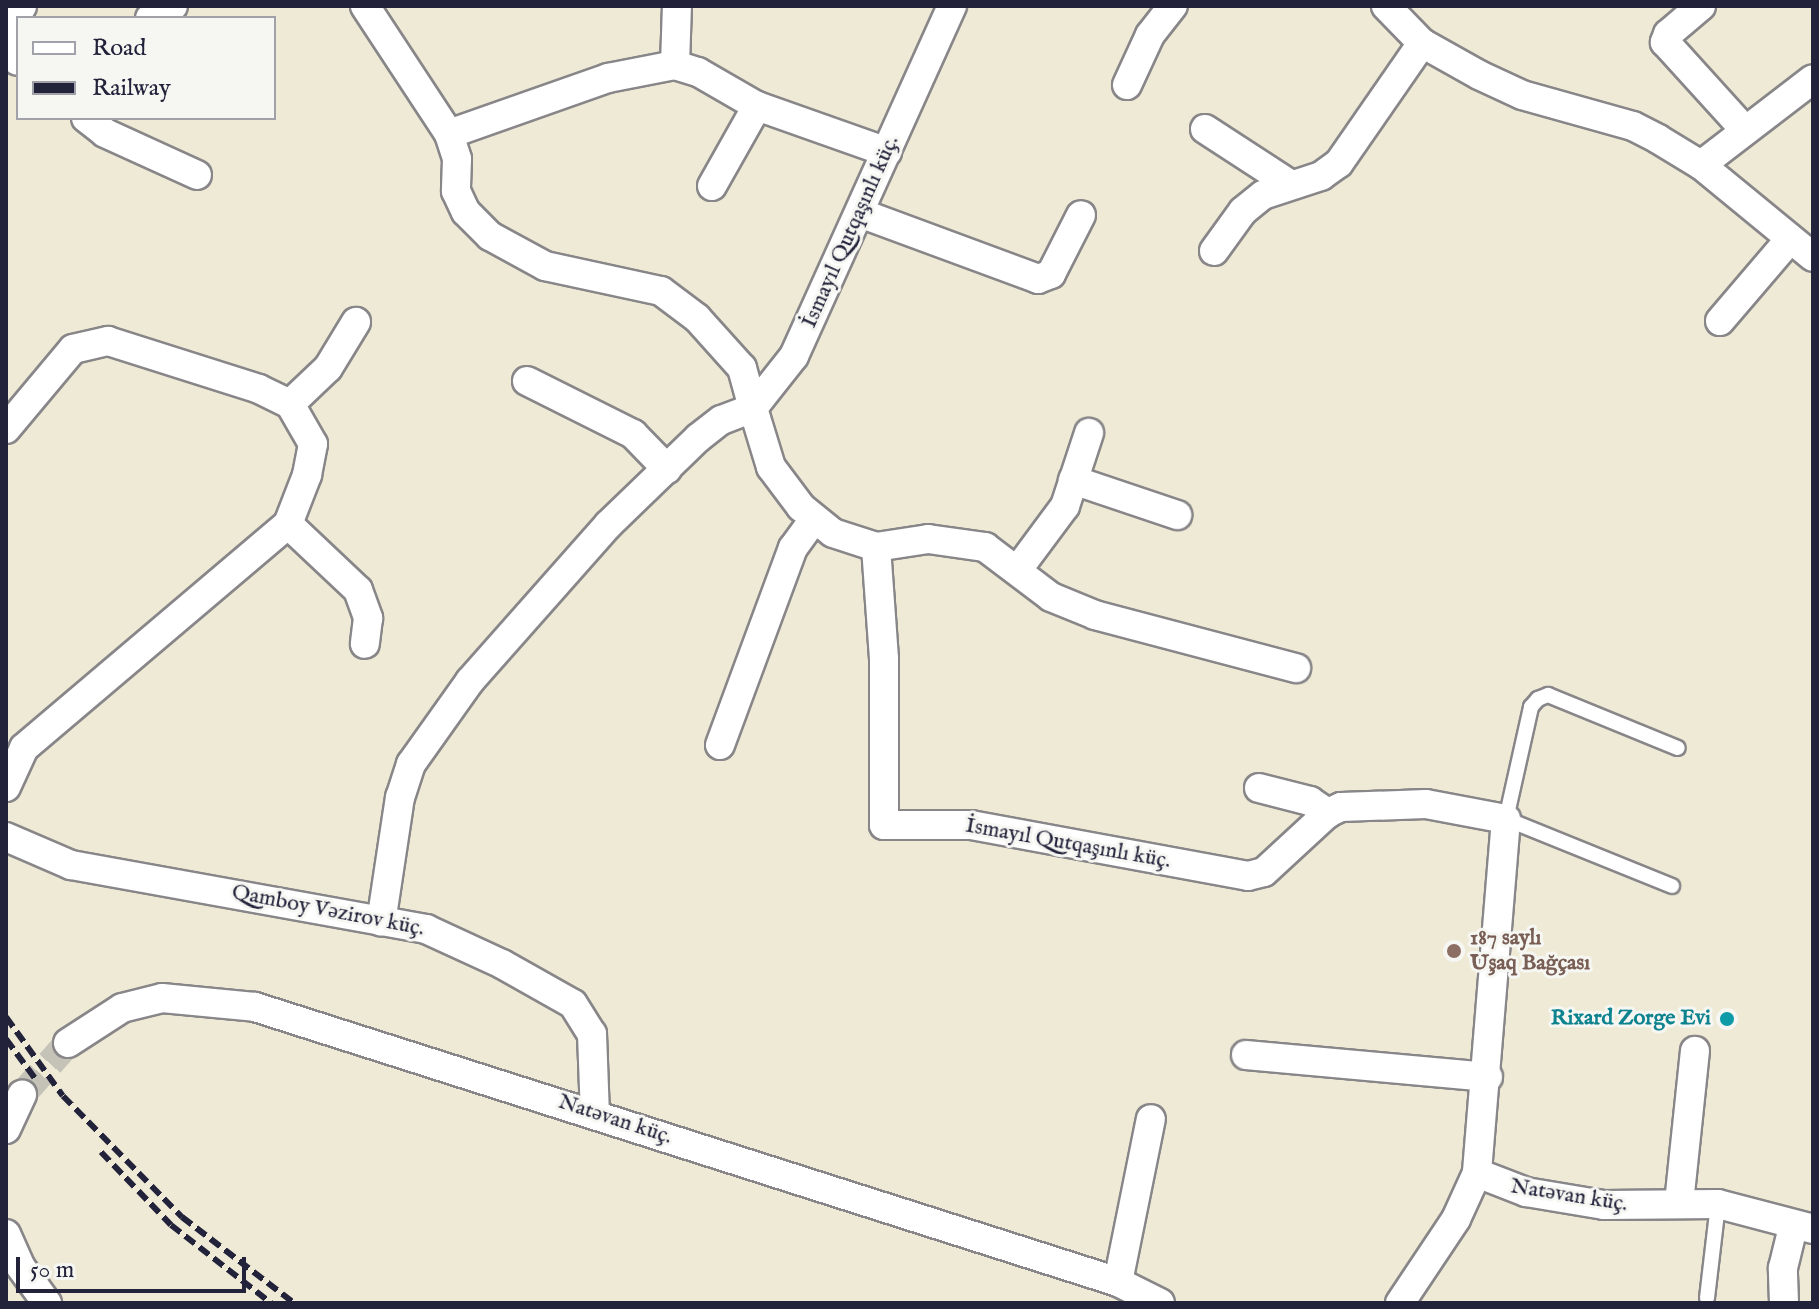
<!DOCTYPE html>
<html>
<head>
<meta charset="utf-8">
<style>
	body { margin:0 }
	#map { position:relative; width:1819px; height:1309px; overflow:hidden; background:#eeead6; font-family:"IM FELL English",serif }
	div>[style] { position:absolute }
	.minor-tunnel>* { height:28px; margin-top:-14px; transform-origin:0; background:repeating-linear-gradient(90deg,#c5c2b7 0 28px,transparent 0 42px) }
	.roads { filter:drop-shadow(2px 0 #888688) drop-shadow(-2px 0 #888688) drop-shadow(0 2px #888688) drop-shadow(0 -2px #888688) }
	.service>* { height:14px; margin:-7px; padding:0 7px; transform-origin:7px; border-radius:7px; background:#fff }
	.minor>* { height:28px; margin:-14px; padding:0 14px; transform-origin:14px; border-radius:14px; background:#fff }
	.rail>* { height:6px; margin-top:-3px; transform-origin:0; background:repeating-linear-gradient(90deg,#22223b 0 12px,transparent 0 18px) }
	.dots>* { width:22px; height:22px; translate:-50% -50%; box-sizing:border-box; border:4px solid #f6f6f2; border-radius:50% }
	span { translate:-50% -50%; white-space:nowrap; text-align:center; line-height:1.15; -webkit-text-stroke:6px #f6f6f2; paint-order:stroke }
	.street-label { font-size:22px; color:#22223b }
	.education-label { font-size:22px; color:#785e54; font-weight:700 }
	.left { translate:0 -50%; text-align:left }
	.culture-label { font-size:22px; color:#0d838f; font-weight:700 }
	.right { translate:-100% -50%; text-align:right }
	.frame { position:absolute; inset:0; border:8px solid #22223b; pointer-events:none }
	.legend { position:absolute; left:16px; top:16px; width:260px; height:104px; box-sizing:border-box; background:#f6f6f2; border:2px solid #a1a1a9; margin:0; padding:10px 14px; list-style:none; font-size:24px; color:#22223b }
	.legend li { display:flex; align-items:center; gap:16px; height:40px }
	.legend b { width:40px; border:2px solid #a1a1a9 }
	.scale { position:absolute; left:16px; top:1257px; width:230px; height:36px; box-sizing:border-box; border:4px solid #22223b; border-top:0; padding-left:10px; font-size:24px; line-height:28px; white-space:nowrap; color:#22223b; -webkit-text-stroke:6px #f6f6f2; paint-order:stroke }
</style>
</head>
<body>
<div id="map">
	<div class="minor-tunnel">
		<div style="left:22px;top:1095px;width:69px;rotate:-48.5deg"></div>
	</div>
	<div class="roads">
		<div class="service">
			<div style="left:1672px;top:886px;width:179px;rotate:-158deg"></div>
			<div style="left:1506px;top:819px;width:115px;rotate:-77.4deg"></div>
			<div style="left:1531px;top:707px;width:11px;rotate:-49deg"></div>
			<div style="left:1538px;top:699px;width:11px;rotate:-22deg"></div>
			<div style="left:1548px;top:695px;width:140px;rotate:22.2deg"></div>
			<div style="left:1707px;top:1298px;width:95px;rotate:-83.3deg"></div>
		</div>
		<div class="minor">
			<div style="left:365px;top:6px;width:153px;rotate:56.7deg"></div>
			<div style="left:449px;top:134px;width:26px;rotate:72deg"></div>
			<div style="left:457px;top:159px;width:32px;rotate:92deg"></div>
			<div style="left:456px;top:191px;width:23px;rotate:65deg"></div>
			<div style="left:466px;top:212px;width:34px;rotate:45deg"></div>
			<div style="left:490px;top:236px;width:63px;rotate:28.6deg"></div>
			<div style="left:545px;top:266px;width:119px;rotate:12.2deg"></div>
			<div style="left:661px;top:291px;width:45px;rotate:36.9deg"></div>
			<div style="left:697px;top:318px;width:67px;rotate:48deg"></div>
			<div style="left:742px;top:368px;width:41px;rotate:74.6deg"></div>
			<div style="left:753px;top:408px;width:34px;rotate:159deg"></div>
			<div style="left:721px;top:420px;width:29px;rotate:142deg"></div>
			<div style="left:698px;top:438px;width:125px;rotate:136deg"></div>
			<div style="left:608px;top:525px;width:208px;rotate:131.5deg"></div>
			<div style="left:470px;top:681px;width:102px;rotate:125.4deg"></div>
			<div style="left:411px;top:764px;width:35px;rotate:108deg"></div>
			<div style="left:400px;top:797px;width:126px;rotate:98.6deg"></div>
			<div style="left:952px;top:6px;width:384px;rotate:114.3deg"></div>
			<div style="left:794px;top:356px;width:66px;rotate:128.3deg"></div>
			<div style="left:753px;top:408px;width:62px;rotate:73deg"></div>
			<div style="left:771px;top:467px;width:50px;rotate:53.1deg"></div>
			<div style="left:801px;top:507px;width:41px;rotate:39.1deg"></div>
			<div style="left:833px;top:533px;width:45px;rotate:18deg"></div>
			<div style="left:876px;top:547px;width:112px;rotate:85.9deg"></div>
			<div style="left:884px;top:659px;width:166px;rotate:90deg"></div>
			<div style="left:884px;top:825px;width:87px"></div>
			<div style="left:971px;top:825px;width:282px;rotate:10.4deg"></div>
			<div style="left:1248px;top:876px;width:16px;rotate:-14deg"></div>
			<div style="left:1264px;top:872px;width:87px;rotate:-42.7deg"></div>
			<div style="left:1328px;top:813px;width:14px;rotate:-25deg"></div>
			<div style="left:1341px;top:807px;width:85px;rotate:-2deg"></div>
			<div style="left:1426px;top:804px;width:81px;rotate:10.6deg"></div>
			<div style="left:1506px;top:819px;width:355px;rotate:94.7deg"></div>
			<div style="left:1386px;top:6px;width:52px;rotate:45.8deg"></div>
			<div style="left:1422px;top:43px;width:65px;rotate:29.3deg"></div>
			<div style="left:1479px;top:75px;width:47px;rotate:24.9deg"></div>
			<div style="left:1522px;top:95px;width:115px;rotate:15.6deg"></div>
			<div style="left:1633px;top:126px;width:28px;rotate:27deg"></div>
			<div style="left:1658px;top:139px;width:50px;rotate:31.2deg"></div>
			<div style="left:1701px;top:165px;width:145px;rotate:39.4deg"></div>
			<div style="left:1701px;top:6px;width:43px;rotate:139.7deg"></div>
			<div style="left:1668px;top:34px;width:9px;rotate:111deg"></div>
			<div style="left:1665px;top:42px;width:118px;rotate:47.8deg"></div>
			<div style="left:150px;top:18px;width:26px;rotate:-28deg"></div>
			<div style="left:6px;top:34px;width:32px;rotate:-60deg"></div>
			<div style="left:6px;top:53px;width:14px;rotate:34deg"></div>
			<div style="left:675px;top:65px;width:59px;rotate:-88.1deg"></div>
			<div style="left:1127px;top:85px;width:55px;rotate:-65.3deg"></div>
			<div style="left:1150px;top:35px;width:37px;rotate:-52deg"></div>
			<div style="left:86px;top:118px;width:24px;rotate:38deg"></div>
			<div style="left:105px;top:133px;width:101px;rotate:24.5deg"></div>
			<div style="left:1205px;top:129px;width:99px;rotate:33deg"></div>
			<div style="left:449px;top:134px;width:169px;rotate:-19.4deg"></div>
			<div style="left:608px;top:78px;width:68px;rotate:-11deg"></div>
			<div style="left:675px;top:65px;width:24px;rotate:17deg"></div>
			<div style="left:698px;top:72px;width:68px;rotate:30deg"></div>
			<div style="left:757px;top:106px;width:138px;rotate:19.5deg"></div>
			<div style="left:1701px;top:165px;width:141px;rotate:-37.5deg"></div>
			<div style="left:712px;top:186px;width:92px;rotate:-60.6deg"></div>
			<div style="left:860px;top:213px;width:190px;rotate:20.3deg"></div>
			<div style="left:1038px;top:279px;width:14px;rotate:-21deg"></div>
			<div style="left:1051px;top:274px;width:66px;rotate:-63deg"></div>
			<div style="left:1214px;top:251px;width:49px;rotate:-54.1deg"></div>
			<div style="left:1243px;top:211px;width:26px;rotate:-39deg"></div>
			<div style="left:1263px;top:195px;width:61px;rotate:-18.1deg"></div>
			<div style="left:1321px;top:176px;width:22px;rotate:-36deg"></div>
			<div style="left:1339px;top:163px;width:146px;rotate:-55.3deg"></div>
			<div style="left:1720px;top:321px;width:108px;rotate:-49.5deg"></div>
			<div style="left:527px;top:381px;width:119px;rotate:26.6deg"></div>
			<div style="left:633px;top:434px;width:49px;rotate:45.8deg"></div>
			<div style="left:290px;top:404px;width:52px;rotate:-43.5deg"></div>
			<div style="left:328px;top:368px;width:54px;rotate:-58.7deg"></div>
			<div style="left:6px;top:429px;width:104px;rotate:-50.1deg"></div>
			<div style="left:73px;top:349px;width:36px;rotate:-13deg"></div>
			<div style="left:108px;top:341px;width:158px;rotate:17.6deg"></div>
			<div style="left:259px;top:389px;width:34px;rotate:26deg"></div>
			<div style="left:290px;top:404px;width:46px;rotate:60.1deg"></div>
			<div style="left:313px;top:444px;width:32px;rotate:101deg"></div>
			<div style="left:307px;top:475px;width:53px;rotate:111.2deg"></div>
			<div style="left:288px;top:524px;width:346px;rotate:139.7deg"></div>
			<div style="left:24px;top:748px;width:43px;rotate:114.8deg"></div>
			<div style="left:1073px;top:480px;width:110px;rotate:18.6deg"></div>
			<div style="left:288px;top:524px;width:96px;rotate:43.3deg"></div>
			<div style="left:358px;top:590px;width:30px;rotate:70deg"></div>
			<div style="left:368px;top:618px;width:26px;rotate:97deg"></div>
			<div style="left:876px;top:547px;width:53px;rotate:-8.7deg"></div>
			<div style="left:928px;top:539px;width:58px;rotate:8deg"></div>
			<div style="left:985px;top:547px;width:83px;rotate:37.1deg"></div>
			<div style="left:1051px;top:597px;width:48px;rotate:22.2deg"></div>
			<div style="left:1095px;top:615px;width:208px;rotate:14.8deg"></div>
			<div style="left:1019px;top:568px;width:77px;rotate:-53.4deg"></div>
			<div style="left:1065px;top:506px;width:77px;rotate:-71.8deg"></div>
			<div style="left:720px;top:745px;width:210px;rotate:-69.7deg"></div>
			<div style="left:793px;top:548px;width:36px;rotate:-54deg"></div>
			<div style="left:1259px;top:788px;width:53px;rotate:14.3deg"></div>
			<div style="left:1310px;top:801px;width:22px;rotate:34deg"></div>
			<div style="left:6px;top:837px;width:71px;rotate:23.3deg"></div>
			<div style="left:71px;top:865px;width:361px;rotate:10.2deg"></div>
			<div style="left:426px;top:929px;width:84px;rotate:24.7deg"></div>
			<div style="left:502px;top:964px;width:81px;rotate:29.4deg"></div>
			<div style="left:573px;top:1004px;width:36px;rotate:58deg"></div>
			<div style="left:592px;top:1034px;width:80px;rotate:87.9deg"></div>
			<div style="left:68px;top:1043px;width:64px;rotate:-32.9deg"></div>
			<div style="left:122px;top:1008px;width:41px;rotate:-14deg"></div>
			<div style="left:162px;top:998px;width:93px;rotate:5.5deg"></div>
			<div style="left:255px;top:1007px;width:906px;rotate:17.67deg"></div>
			<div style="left:1118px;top:1282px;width:47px;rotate:26.6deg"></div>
			<div style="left:1246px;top:1055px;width:243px;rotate:5.2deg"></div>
			<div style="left:6px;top:1129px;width:38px;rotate:-65deg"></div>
			<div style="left:1679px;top:1203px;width:153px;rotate:-84deg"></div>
			<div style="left:6px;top:1234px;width:35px;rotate:66deg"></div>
			<div style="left:20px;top:1266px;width:46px;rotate:53.9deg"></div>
			<div style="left:1118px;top:1282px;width:166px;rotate:-78.6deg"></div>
			<div style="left:1400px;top:1303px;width:101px;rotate:-56.3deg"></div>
			<div style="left:1456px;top:1219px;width:51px;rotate:-65.5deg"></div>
			<div style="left:1477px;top:1173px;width:53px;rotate:21.2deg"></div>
			<div style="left:1526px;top:1192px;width:79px;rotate:9.5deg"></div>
			<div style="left:1604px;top:1205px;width:114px;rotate:-0.5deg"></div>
			<div style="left:1718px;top:1204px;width:98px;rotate:14.7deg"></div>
			<div style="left:1784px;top:1303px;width:35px;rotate:-92deg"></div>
			<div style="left:1783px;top:1268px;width:42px;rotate:-76.3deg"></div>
		</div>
	</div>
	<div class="rail">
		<div style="left:6px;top:1017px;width:97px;rotate:54.2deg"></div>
		<div style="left:63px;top:1096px;width:170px;rotate:45.5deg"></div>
		<div style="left:182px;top:1217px;width:141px;rotate:37.5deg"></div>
		<div style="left:6px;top:1039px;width:52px;rotate:53.6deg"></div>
		<div style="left:101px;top:1152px;width:101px;rotate:46.2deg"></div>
		<div style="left:171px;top:1225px;width:127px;rotate:38deg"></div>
	</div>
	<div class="dots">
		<div style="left:1454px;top:951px;background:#8d6e63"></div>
		<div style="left:1727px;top:1019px;background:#0f9aa8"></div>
	</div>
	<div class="street-label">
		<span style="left:851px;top:232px;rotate:-66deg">İsmayıl Qutqaşınlı küç.</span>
		<span style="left:1068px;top:844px;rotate:10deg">İsmayıl Qutqaşınlı küç.</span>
		<span style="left:328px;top:911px;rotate:11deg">Qamboy Vəzirov küç.</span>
		<span style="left:615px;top:1120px;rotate:18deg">Natəvan küç.</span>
		<span style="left:1569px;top:1196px;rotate:9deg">Natəvan küç.</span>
	</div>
	<div class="education-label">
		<span class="left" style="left:1470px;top:951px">187 saylı<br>Uşaq Bağçası</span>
	</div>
	<div class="culture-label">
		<span class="right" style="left:1711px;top:1019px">Rixard Zorge Evi</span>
	</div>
	<div class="frame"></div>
	<ul class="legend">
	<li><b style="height:10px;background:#fff"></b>Road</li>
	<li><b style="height:10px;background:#22223b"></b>Railway</li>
	</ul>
	<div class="scale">50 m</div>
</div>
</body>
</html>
